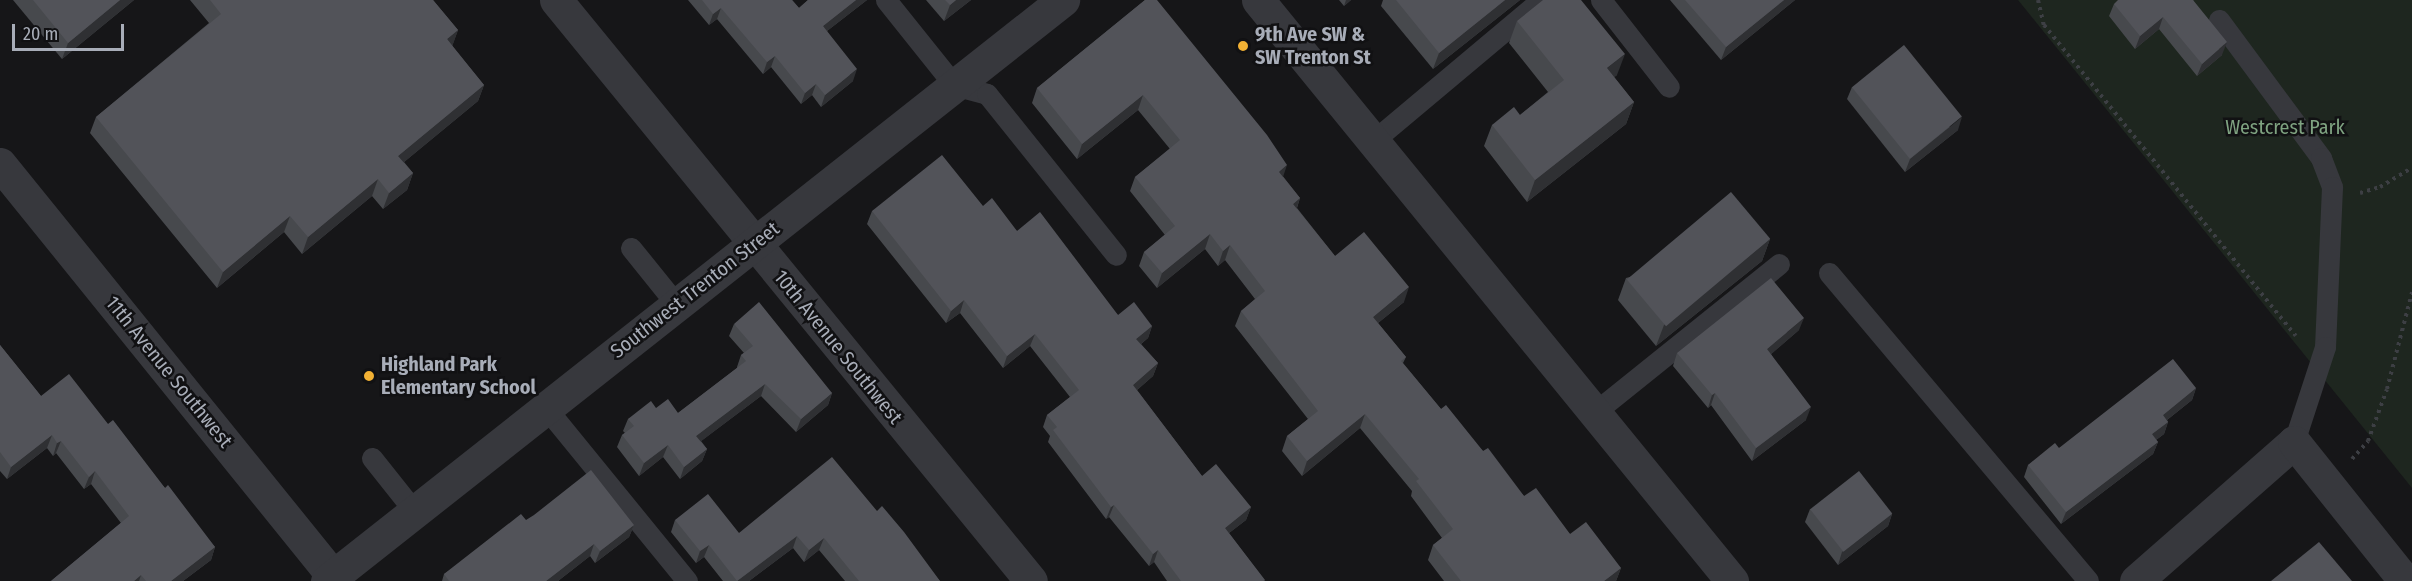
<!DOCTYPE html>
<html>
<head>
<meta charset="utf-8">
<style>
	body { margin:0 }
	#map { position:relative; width:2412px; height:581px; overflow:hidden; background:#161618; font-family:"Fira Sans Condensed",sans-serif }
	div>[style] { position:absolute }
	.green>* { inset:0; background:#1e261f }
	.path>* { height:4px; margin-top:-2px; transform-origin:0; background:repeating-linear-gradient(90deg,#3d3f44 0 3px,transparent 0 7.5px) }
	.service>* { height:21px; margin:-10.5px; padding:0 10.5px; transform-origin:10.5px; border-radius:10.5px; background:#37383d }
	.minor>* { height:33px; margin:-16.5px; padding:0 16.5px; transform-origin:16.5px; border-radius:16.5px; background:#37383d }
	.tertiary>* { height:33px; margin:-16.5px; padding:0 16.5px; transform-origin:16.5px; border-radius:16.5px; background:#37383d }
	.wall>* { inset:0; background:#47494d }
	.shaded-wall>* { inset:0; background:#2f3033 }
	.building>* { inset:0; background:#525359; transform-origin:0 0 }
	.dots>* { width:16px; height:16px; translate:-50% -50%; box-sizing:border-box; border:3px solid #111113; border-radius:50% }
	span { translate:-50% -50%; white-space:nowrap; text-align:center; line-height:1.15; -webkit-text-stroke:5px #111113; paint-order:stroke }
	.poi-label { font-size:20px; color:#a8adb8; font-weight:700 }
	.left { translate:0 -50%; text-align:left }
	.park-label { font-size:20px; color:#7fa381 }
	.street-label { font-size:20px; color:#a8adb8 }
	.scale { position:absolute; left:12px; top:24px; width:112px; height:27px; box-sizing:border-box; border:3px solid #a8adb8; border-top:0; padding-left:8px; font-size:18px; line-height:21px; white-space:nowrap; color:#a8adb8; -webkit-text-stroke:4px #111113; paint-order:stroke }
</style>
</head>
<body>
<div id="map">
	<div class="green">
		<div style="clip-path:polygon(2018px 0,2412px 0,2412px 488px)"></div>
	</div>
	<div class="path">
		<div style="left:2038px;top:0;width:26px;rotate:77deg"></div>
		<div style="left:2044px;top:25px;width:400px;rotate:51deg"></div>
		<div style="left:2360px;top:193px;width:21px;rotate:-17deg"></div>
		<div style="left:2380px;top:187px;width:37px;rotate:-31deg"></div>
		<div style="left:2352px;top:459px;width:24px;rotate:-48deg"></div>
		<div style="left:2368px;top:441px;width:55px;rotate:-69.9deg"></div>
		<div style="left:2387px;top:389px;width:100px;rotate:-75.5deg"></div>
	</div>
	<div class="service">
		<div style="left:886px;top:0;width:109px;rotate:51.3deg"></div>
		<div style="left:954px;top:85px;width:34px;rotate:15deg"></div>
		<div style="left:987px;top:94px;width:206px;rotate:51.3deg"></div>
		<div style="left:1601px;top:0;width:110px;rotate:52deg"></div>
		<div style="left:2219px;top:20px;width:172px;rotate:53.5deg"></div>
		<div style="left:2321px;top:158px;width:31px;rotate:69deg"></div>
		<div style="left:2332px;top:187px;width:160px;rotate:92.5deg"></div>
		<div style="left:2325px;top:347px;width:100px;rotate:108.1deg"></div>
		<div style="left:1373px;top:141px;width:219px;rotate:-40deg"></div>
		<div style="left:631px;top:248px;width:73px;rotate:51.1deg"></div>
		<div style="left:1829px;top:273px;width:402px;rotate:49.9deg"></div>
		<div style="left:546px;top:408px;width:223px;rotate:50.8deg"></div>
		<div style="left:1595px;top:412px;width:236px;rotate:-38.8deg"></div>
		<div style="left:372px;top:458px;width:69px;rotate:51.5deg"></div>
	</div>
	<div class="minor">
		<div style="left:556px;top:0;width:750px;rotate:50.73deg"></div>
		<div style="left:0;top:164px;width:536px;rotate:51.06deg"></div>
		<div style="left:327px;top:581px;width:938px;rotate:-38.29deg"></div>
		<div style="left:2136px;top:581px;width:210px;rotate:-41.3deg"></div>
		<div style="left:2294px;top:442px;width:178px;rotate:51.4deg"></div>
	</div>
	<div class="tertiary">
		<div style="left:1258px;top:0;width:750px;rotate:50.79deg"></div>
	</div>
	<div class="wall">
		<div style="clip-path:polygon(13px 0,134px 0,62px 59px)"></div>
		<div style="clip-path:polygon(190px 0,433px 0,458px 30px,452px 46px,484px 85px,478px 101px,404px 162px,413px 173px,407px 190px,383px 209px,372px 196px,302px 254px,284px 232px,217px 288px,90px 133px,96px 117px,209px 23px)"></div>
		<div style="clip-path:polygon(688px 0,792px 0,799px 8px,808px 0,867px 0,827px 31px,853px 81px,821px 107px,812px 95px,801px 104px,771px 67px,763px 74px,717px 19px,709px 25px)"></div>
		<div style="clip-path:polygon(926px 0,971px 0,944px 21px)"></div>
		<div style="clip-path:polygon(1145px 0,1300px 198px,1297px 208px,1335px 256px,1404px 302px,1378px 323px,1406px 357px,1403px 363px,1441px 409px,1483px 451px,1524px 496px,1570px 534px,1621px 568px,1616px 581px,1444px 581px,1428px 560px,1433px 545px,1442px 538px,1411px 496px,1412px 491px,1360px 428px,1302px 476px,1282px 451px,1287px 436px,1308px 419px,1235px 326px,1241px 311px,1255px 299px,1225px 260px,1218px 266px,1205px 249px,1157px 288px,1139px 266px,1144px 252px,1165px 235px,1130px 191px,1135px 177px,1170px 149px,1138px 110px,1077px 159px,1032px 103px,1037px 88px)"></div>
		<div style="clip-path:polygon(1339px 0,1351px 0,1344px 6px)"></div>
		<div style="clip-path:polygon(1383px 0,1520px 0,1433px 69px,1381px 6px)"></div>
		<div style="clip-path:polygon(1670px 0,1795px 0,1721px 60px)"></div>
		<div style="clip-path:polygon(2193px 0,2222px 55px,2197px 76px,2159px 29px,2135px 49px,2109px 16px,2114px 4px)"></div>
		<div style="clip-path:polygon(1517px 21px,1617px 75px,1614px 77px,1634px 102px,1626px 124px,1527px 202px,1484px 146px,1492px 125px,1520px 115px,1548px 92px,1509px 43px)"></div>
		<div style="clip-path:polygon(1852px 87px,1958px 130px,1905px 172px,1847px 99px)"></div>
		<div style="clip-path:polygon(983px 206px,1017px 231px,1118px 315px,1152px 326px,1148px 338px,1141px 344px,1158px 363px,1153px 376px,1137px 390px,1202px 476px,1251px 507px,1246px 520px,1229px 533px,1265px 581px,1167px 581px,1154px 562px,1149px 566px,1109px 517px,1106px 519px,1048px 442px,1050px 436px,1043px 427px,1047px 415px,1070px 397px,1030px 346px,1003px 368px,960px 313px,946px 323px,867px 224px,872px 211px)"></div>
		<div style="clip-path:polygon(1770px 239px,1762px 261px,1656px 346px,1618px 300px,1626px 278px)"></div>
		<div style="clip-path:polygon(734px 324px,832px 393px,828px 405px,796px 432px,761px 396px,701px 441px,707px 449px,702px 461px,680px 479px,663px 457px,639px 476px,617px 447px,622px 435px,625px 433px,623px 431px,628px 419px,656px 408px,678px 413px,737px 368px,737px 367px,741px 355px,744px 353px,729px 336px)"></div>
		<div style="clip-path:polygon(1799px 330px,1771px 354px,1806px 420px,1752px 461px,1711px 405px,1708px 408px,1673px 366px,1677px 353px)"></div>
		<div style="clip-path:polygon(0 345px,41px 396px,108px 424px,165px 488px,215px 547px,211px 560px,183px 581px,51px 581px,121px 523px,91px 484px,84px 489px,56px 453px,53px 456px,47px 448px,7px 479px,0 471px)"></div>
		<div style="clip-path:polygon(2196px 388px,2192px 400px,2167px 420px,2168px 422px,2164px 434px,2156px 440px,2158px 442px,2153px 454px,2061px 524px,2024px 477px,2028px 465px,2059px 448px)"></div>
		<div style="clip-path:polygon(1810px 509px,1892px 514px,1888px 526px,1838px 565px,1805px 522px)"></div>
		<div style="clip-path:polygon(877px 511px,940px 581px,845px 581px,819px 550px,804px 562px,793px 548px,749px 581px,723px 581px,704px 557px,696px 563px,671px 532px,675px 520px,739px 533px)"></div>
		<div style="clip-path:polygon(526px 520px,634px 525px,629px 537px,595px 563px,590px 556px,558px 581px,442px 581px,444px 574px)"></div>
	</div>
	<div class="shaded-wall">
		<div style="clip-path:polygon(120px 0,134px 0,62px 59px,68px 43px)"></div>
		<div style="clip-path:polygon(856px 0,867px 0,818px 38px,823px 26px)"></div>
		<div style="clip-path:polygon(956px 0,971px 0,944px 21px,950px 5px)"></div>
		<div style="clip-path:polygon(1346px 0,1351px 0,1344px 6px)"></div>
		<div style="clip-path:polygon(1505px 0,1520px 0,1433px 69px,1439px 53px)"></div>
		<div style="clip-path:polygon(1784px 0,1795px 0,1721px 60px,1726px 47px)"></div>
		<div style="clip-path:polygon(721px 8px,717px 19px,709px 25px,713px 14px)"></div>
		<div style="clip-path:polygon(2163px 17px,2159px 29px,2135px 49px,2140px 36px)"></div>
		<div style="clip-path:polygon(458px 30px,452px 47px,447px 39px)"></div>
		<div style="clip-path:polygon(2227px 42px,2222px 55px,2197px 76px,2202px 64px)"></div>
		<div style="clip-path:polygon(1625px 54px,1617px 75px,1599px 90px,1607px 68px)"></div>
		<div style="clip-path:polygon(775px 56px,771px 67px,763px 74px,767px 62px)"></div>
		<div style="clip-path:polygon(857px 69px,853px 81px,821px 107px,825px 95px)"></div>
		<div style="clip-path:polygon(816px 84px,812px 95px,801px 104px,805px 93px)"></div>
		<div style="clip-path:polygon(484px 85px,478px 101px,392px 172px,398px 156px)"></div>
		<div style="clip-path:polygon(1143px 95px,1138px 110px,1077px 159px,1082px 144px)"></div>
		<div style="clip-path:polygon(1634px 102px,1626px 124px,1527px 202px,1535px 180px)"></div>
		<div style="clip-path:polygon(1962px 117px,1958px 130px,1905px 172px,1910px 159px)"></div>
		<div style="clip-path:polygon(1287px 165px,1282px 180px,1279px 172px)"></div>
		<div style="clip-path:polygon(413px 173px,407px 190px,383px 209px,389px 193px)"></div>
		<div style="clip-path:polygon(378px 179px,372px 196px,302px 254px,308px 237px)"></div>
		<div style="clip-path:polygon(1300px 198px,1295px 213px,1293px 204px)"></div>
		<div style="clip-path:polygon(290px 216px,284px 232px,217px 288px,223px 272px)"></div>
		<div style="clip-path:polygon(1210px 234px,1205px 249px,1157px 288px,1162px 273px)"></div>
		<div style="clip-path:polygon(1770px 239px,1762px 261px,1656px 346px,1664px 325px)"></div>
		<div style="clip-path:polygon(1230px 245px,1225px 260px,1218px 266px,1223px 251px)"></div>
		<div style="clip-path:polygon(1409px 287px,1404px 302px,1367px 332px,1373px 317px)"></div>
		<div style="clip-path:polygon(964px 300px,960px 313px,946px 323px,951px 311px)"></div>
		<div style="clip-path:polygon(1804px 318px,1799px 330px,1762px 362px,1767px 349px)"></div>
		<div style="clip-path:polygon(1152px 326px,1148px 338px,1132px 351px,1136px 339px)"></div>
		<div style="clip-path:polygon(1035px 334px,1030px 346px,1003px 368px,1007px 356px)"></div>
		<div style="clip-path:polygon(1158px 363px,1153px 376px,1129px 397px,1133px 385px)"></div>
		<div style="clip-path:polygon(765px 384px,761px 396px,692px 448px,696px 436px)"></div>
		<div style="clip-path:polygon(2196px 388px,2192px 400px,2158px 427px,2163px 415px)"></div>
		<div style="clip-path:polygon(832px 393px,828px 405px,796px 432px,801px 419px)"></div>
		<div style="clip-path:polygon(1715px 393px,1711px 405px,1708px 408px,1712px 395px)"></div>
		<div style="clip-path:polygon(1811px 407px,1806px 420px,1752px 461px,1756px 448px)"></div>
		<div style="clip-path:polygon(1365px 414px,1360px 428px,1302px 476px,1307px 461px)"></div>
		<div style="clip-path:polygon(2168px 422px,2164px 434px,2148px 446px,2152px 434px)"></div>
		<div style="clip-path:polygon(52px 435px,47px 448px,7px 479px,11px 467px)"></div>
		<div style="clip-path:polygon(61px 441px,56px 453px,53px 456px,57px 443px)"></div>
		<div style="clip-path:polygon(2158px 442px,2153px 454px,2061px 524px,2066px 512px)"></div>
		<div style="clip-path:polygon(668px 445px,663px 457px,639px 476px,644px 463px)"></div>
		<div style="clip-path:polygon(707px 449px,702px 461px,680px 479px,684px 467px)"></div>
		<div style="clip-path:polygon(95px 471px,91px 484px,84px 489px,89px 477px)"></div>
		<div style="clip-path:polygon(1114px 505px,1109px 517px,1106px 519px,1111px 507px)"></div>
		<div style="clip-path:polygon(1251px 507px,1246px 520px,1220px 540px,1225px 528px)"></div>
		<div style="clip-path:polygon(1892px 514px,1888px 526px,1838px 565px,1842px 552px)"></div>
		<div style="clip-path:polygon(634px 525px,629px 537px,595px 563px,600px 551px)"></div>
		<div style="clip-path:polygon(797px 536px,793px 548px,749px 581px,737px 581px)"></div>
		<div style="clip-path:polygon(824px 538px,819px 550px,804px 562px,809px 550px)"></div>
		<div style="clip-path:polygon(594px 544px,590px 556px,558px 581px,546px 581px)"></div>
		<div style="clip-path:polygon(709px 545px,704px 557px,696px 563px,700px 551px)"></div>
		<div style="clip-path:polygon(215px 547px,211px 560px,183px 581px,171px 581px)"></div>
		<div style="clip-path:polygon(1158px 550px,1154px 562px,1149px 566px,1153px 554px)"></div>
		<div style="clip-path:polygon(1621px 568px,1616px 581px,1604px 581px)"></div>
		<div style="clip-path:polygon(141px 575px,139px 581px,134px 581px)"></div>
	</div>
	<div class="building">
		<div style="clip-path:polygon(33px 0,120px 0,68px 43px)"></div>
		<div style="clip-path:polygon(210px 0,433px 0,458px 30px,447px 39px,484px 85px,398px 156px,413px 173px,389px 193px,378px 179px,308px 237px,290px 216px,223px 272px,96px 117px,221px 14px)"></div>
		<div style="clip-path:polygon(702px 0,792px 0,799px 8px,808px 0,856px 0,823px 26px,857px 69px,825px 95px,816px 84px,805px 93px,775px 56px,767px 62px,721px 8px,713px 14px)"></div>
		<div style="clip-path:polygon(945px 0,956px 0,950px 5px)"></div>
		<div style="clip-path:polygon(1145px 0,1157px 0,1267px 135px,1287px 165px,1279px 172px,1300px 198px,1293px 204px,1335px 256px,1364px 232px,1409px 287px,1373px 317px,1406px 357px,1401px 361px,1441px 409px,1446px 405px,1483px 451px,1488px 448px,1524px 496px,1536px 488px,1570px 534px,1586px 522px,1621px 568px,1604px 581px,1461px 581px,1433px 545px,1453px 529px,1416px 481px,1419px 479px,1365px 414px,1307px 461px,1287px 436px,1318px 411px,1241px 311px,1265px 291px,1230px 245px,1223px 251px,1210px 234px,1162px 273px,1144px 252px,1175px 226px,1135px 177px,1180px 140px,1143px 95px,1082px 144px,1037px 88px)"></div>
		<div style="clip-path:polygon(1396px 0,1505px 0,1439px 53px)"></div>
		<div style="clip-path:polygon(1543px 0,1581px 0,1625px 54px,1607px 68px,1634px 102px,1535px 180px,1492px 125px,1514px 107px,1520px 115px,1564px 80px,1517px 21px)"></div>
		<div style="clip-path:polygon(1685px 0,1784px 0,1726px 47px)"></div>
		<div style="clip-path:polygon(2118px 0,2193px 0,2227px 42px,2202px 64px,2163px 17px,2140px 36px,2114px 4px)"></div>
		<div style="left:1904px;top:45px;width:92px;height:67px;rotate:51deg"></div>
		<div style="clip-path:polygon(942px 155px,983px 206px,992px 198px,1017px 231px,1040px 212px,1118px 315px,1134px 302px,1152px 326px,1136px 339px,1158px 363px,1133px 385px,1202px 476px,1216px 464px,1251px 507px,1225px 528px,1265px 580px,1263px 581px,1181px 581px,1158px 550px,1153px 554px,1114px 505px,1111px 507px,1053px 430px,1057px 427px,1047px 415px,1079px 390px,1035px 334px,1007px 356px,964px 300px,951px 311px,872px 211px)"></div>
		<div style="left:1731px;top:192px;width:61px;height:136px;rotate:50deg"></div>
		<div style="clip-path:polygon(1771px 278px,1804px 318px,1767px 349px,1811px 407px,1756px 448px,1715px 393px,1712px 395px,1677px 353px)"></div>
		<div style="clip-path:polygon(759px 302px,832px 393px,801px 419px,765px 384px,696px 436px,707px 449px,684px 467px,668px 445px,644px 463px,622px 435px,634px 426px,628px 419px,651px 401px,656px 408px,668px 399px,678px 413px,746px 361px,741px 355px,753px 346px,734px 324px)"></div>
		<div style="clip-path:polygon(0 345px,41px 396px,69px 374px,108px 424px,113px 420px,165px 488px,168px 485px,215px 547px,171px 581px,146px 581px,141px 575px,134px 581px,51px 581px,129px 516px,95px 471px,89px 477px,61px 441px,57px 443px,52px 435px,11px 467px,0 452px)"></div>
		<div style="clip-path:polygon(2173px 359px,2196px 388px,2163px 415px,2168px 422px,2152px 434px,2158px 442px,2066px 512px,2028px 465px,2055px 443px,2059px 448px)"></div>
		<div style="clip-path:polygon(832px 457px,877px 511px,882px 506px,904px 532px,940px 581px,859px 581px,824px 538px,809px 550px,797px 536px,737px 581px,709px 545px,700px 551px,675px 520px,708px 494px,739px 533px)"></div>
		<div style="clip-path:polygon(591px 470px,634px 525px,600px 551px,594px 544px,546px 581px,449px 581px,444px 574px,521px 514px,526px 520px,534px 515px)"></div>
		<div style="left:1859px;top:471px;width:54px;height:62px;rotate:52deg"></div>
		<div style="clip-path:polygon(2319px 542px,2352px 581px,2271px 581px)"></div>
	</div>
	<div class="dots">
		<div style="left:1243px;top:46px;background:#f2b134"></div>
		<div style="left:369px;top:376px;background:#f2b134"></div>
	</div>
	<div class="poi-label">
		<span class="left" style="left:1255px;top:46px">9th Ave SW &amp;<br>SW Trenton St</span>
		<span class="left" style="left:381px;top:376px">Highland Park<br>Elementary School</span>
	</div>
	<div class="park-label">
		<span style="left:2285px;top:127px">Westcrest Park</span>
	</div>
	<div class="street-label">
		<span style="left:695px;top:290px;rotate:-38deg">Southwest Trenton Street</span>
		<span style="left:838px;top:347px;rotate:51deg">10th Avenue Southwest</span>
		<span style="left:169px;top:372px;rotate:51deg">11th Avenue Southwest</span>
	</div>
	<div class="scale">20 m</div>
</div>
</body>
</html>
